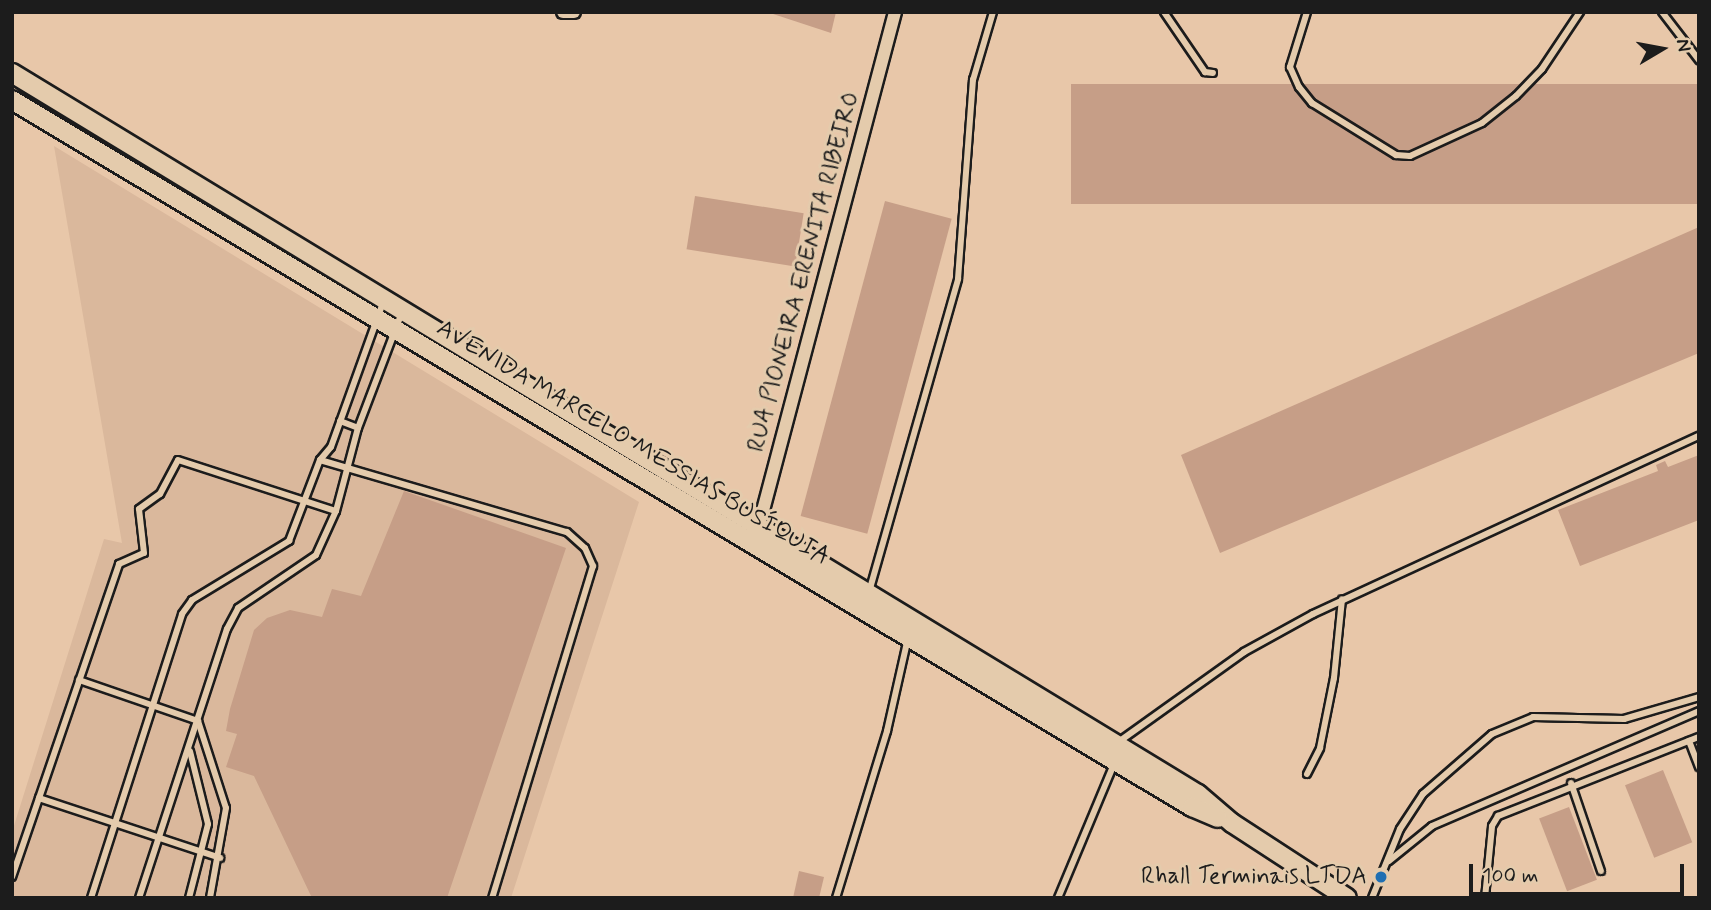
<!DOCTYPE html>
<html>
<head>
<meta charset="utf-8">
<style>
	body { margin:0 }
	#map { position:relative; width:1711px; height:910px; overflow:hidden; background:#e8c7a9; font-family:Mynerve,sans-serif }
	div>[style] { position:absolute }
	.built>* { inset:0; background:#dab89c }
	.building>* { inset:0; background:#c69e87; transform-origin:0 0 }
	.roads { filter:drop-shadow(2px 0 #1c1c1c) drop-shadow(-2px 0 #1c1c1c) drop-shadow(0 2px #1c1c1c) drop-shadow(0 -2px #1c1c1c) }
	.lane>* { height:6px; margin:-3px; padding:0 3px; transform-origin:3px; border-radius:3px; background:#e4cbac }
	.street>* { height:12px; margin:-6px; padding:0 6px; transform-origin:6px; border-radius:6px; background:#e4cbac }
	.secondary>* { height:18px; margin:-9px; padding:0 9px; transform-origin:9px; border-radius:9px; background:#e4cbac }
	.dots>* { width:19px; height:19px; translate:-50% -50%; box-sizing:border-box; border:4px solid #e4cbac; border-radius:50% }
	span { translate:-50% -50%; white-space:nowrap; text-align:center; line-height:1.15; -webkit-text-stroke:6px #e4cbac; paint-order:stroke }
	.street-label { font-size:24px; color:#1c1c1c }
	.poi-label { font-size:24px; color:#1c1c1c }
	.right { translate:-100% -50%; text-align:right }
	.frame { position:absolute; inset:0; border:14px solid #1c1c1c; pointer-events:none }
	.north { position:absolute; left:1627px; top:14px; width:70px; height:70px; -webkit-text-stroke:5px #e4cbac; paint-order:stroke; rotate:80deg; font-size:19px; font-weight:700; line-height:28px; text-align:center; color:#1c1c1c }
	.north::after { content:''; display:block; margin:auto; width:24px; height:32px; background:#1c1c1c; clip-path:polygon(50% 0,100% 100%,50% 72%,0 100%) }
	.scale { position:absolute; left:1469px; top:864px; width:215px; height:32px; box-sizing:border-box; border:4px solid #1c1c1c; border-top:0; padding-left:9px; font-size:21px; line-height:24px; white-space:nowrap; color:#1c1c1c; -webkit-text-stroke:5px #e4cbac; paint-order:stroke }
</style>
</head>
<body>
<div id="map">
	<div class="built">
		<div style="clip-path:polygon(54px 146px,639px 502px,511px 898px,12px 898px,12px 832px,104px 539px,122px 543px)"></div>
	</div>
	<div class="building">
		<div style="clip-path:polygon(767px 12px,836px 12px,831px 33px)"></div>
		<div style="left:1699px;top:84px;width:120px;height:628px;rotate:90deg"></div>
		<div style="left:695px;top:196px;width:110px;height:54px;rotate:9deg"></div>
		<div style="left:885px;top:201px;width:69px;height:326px;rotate:15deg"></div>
		<div style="clip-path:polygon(1699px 227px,1699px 353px,1220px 553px,1181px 455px)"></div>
		<div style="clip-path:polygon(1699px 455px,1699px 520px,1580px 566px,1558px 510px,1658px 471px,1656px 465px,1665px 461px,1668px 467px)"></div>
		<div style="clip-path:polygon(404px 491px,566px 548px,447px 898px,312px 898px,254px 776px,226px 767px,237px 734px,226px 731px,230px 709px,254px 630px,267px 618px,290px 610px,322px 617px,332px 589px,361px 596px)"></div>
		<div style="left:1663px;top:770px;width:78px;height:41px;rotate:68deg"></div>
		<div style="left:1569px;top:807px;width:78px;height:32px;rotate:69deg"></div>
		<div style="clip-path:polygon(799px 871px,824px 877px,819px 898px,793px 898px)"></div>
	</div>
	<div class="roads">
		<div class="lane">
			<div style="left:1164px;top:12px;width:73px;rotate:55.7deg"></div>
			<div style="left:1205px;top:72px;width:8px;rotate:7deg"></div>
			<div style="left:1307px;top:12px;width:58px;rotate:107.2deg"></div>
			<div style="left:1290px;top:67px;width:22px;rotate:66deg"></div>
			<div style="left:1299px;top:87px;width:21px;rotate:51deg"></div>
			<div style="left:1312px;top:103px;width:99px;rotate:31.8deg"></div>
			<div style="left:1396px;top:155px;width:14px;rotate:4deg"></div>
			<div style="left:1410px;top:156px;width:79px;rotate:-24.6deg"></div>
			<div style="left:1482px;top:123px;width:43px;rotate:-38.5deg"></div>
			<div style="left:1516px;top:96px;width:37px;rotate:-46deg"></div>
			<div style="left:1542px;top:69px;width:69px;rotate:-56.3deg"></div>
			<div style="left:1662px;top:12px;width:61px;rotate:52.4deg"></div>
			<div style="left:340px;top:421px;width:19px;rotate:21deg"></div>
			<div style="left:320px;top:460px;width:257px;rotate:16.3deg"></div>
			<div style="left:567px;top:532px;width:24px;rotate:42deg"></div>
			<div style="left:585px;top:548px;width:20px;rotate:66deg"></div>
			<div style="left:593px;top:566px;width:347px;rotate:106.9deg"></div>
			<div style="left:869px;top:592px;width:325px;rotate:-74.1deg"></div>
			<div style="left:958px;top:279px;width:200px;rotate:-85.7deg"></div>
			<div style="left:973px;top:80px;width:71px;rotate:-73.6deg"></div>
			<div style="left:79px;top:680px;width:126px;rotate:19deg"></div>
			<div style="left:198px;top:721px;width:91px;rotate:72.2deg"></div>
			<div style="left:226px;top:808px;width:91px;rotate:100.1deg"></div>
			<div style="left:1689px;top:741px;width:28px;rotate:69deg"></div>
			<div style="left:1117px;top:743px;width:156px;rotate:-35.6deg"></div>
			<div style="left:1244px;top:652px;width:79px;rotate:-28.8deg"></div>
			<div style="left:1313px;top:614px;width:425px;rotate:-24.8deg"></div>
			<div style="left:1307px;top:774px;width:29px;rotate:-63deg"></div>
			<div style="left:1320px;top:748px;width:71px;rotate:-78.7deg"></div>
			<div style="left:1334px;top:678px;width:79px;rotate:-84.2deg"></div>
			<div style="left:1571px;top:783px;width:93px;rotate:71.2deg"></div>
			<div style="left:39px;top:798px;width:191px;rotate:18.3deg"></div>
			<div style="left:1389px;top:861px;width:55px;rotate:-39.1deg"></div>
			<div style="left:1432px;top:826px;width:291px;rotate:-23.3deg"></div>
			<div style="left:12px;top:877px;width:331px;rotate:-71.1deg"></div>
			<div style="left:119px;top:564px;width:27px;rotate:-24deg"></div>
			<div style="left:144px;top:553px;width:44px;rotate:-96.5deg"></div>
			<div style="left:139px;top:509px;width:26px;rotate:-36deg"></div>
			<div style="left:160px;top:494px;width:38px;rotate:-62deg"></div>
			<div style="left:178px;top:460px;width:166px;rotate:17.9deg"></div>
			<div style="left:91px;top:898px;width:298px;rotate:-72.2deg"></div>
			<div style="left:182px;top:614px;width:17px;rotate:-54deg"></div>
			<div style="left:192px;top:600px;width:114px;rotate:-31.3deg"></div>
			<div style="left:289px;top:541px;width:87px;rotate:-69.1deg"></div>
			<div style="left:320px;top:460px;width:17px;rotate:-50deg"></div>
			<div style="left:331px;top:447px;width:156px;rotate:-70.2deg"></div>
			<div style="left:139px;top:898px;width:283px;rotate:-71.9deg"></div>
			<div style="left:227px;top:629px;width:24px;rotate:-62deg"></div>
			<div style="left:238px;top:608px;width:94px;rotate:-34.2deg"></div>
			<div style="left:316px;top:555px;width:48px;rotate:-65.6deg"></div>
			<div style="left:336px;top:511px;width:86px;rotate:-75.2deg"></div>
			<div style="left:358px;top:428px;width:124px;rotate:-69.2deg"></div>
			<div style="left:189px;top:898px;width:76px;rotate:-75.6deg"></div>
			<div style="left:208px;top:824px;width:75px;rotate:-103.9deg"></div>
			<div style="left:836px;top:898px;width:175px;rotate:-73deg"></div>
			<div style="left:887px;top:731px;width:95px;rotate:-77.3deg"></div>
			<div style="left:1058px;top:898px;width:145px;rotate:-67.3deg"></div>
			<div style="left:1372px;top:898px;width:74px;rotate:-67.9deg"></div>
			<div style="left:1400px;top:829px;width:42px;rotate:-56.7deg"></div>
			<div style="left:1423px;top:794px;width:91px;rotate:-41deg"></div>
			<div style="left:1492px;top:734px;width:44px;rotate:-22.5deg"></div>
			<div style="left:1533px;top:717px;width:91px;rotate:1.3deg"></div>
			<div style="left:1624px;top:719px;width:78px;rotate:-16.3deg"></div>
			<div style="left:1485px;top:898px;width:72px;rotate:-84.4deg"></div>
			<div style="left:1492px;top:826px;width:12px;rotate:-59deg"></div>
			<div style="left:1498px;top:816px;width:216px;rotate:-21.5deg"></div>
		</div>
		<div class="street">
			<div style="left:563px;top:12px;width:11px"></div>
			<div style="left:757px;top:533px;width:539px;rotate:-75.16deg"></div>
		</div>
		<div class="secondary">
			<div style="left:12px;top:73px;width:1388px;rotate:31.3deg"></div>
			<div style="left:1198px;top:794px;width:45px;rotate:40.5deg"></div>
			<div style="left:1232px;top:823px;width:137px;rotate:33.1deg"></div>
			<div style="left:12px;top:100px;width:1376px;rotate:30.93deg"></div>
			<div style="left:1192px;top:807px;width:28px;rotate:23deg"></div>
		</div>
	</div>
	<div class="dots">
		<div style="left:1381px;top:877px;background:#1f6fb2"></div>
	</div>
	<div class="street-label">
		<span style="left:804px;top:272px;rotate:-75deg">RUA PIONEIRA ERENITA RIBEIRO</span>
		<span style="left:633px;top:443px;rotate:31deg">AVENIDA MARCELO MESSIAS BUSÍQUIA</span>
	</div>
	<div class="poi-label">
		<span class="right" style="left:1367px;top:877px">Rhall Terminais LTDA</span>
	</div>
	<div class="frame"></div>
	<div class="north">N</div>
	<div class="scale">100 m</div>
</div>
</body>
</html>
